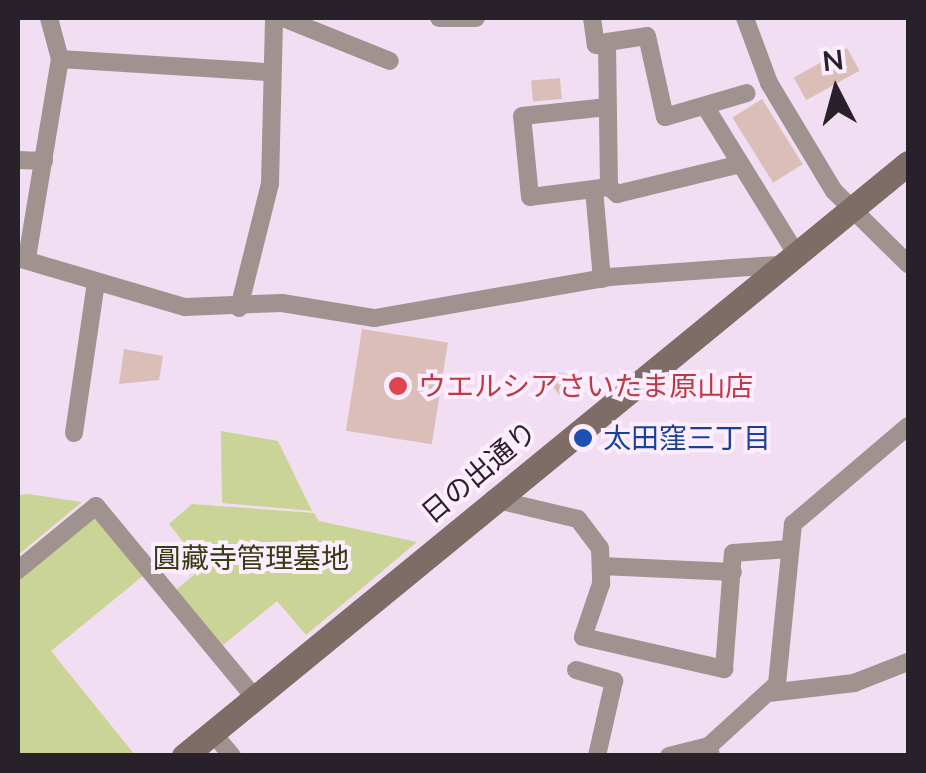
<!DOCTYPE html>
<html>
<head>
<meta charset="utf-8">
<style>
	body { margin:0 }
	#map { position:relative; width:926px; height:773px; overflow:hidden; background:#f2def3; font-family:Mulish,"Noto Sans JP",sans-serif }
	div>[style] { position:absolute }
	.green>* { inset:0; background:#c9d496 }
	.building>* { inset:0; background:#dbbeb8; transform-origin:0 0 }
	.street>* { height:18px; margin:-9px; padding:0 9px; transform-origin:9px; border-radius:9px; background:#a0938f }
	.secondary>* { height:25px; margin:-12.5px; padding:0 12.5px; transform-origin:12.5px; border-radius:12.5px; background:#7e6c67 }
	.dots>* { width:28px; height:28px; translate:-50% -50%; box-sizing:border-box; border:5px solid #fdedfe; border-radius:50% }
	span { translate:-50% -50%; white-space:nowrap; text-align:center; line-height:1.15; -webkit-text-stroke:8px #fdedfe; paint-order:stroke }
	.health-label { font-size:28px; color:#be3a42 }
	.left { translate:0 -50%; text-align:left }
	.transit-label { font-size:28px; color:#164399 }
	.street-label { font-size:28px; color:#282129 }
	.park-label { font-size:28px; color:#363c14 }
	.frame { position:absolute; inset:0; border:20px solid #282129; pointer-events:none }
	.north { position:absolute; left:786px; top:40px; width:100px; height:100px; -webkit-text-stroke:8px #fdedfe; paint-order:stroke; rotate:354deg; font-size:28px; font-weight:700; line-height:40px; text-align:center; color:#282129 }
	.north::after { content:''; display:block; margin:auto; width:35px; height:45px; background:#282129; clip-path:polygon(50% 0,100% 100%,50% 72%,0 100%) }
</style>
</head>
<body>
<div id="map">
	<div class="green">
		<div style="clip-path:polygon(221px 431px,278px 441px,312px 511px,222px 503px)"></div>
		<div style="clip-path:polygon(18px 495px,28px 494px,82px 502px,18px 555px)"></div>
		<div style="clip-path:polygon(192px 504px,314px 513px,319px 521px,417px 542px,306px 635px,277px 601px,223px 645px,176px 590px,203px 567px,169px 524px)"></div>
		<div style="clip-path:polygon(95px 517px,144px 575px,51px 651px,135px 755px,18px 756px,18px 575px)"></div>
	</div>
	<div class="building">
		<div style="left:847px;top:48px;width:26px;height:61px;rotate:61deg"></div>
		<div style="left:560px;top:78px;width:21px;height:29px;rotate:85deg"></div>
		<div style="left:762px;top:99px;width:77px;height:35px;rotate:58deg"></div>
		<div style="left:362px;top:329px;width:87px;height:103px;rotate:9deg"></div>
		<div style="clip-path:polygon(124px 349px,163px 356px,159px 380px,119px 384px)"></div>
		<div style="clip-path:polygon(541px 371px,587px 376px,560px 396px)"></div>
	</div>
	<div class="street">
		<div style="left:283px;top:18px;width:115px;rotate:21.9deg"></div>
		<div style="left:439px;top:18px;width:37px"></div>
		<div style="left:592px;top:18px;width:27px;rotate:82deg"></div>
		<div style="left:596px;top:45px;width:11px;rotate:5deg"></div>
		<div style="left:745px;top:18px;width:69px;rotate:69.7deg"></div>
		<div style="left:769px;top:83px;width:126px;rotate:59deg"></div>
		<div style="left:834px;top:191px;width:104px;rotate:44.6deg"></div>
		<div style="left:60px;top:59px;width:209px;rotate:3.6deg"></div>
		<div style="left:708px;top:111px;width:163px;rotate:58.3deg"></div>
		<div style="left:18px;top:160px;width:26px;rotate:2deg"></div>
		<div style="left:609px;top:187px;width:11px;rotate:41deg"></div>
		<div style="left:617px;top:194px;width:123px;rotate:-13.6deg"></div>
		<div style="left:594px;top:189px;width:64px;rotate:172.9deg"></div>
		<div style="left:530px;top:197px;width:81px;rotate:-95.6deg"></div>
		<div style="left:522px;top:116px;width:86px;rotate:-6deg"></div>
		<div style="left:18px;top:258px;width:174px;rotate:16.4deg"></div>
		<div style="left:185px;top:307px;width:97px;rotate:-2.4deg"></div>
		<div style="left:282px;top:303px;width:94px;rotate:9.2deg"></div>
		<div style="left:375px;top:318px;width:238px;rotate:-9.9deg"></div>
		<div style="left:609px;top:277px;width:166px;rotate:-4.1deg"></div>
		<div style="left:27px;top:258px;width:202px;rotate:-80.6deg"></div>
		<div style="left:60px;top:59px;width:42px;rotate:-105deg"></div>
		<div style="left:602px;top:279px;width:90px;rotate:-95.1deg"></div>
		<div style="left:594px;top:189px;width:15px;rotate:-8deg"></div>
		<div style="left:609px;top:187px;width:145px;rotate:-90.8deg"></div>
		<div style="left:607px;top:42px;width:40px;rotate:-8.5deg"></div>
		<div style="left:647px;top:36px;width:83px;rotate:77.5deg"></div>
		<div style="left:665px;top:117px;width:85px;rotate:-16.3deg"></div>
		<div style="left:239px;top:308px;width:128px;rotate:-76deg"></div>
		<div style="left:270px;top:184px;width:166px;rotate:-88.6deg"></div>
		<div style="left:74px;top:433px;width:152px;rotate:-81.7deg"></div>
		<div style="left:493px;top:499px;width:87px;rotate:13.2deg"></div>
		<div style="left:578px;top:519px;width:36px;rotate:53deg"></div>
		<div style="left:600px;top:548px;width:36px;rotate:88deg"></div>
		<div style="left:601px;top:584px;width:56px;rotate:108.8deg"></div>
		<div style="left:583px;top:637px;width:145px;rotate:12.8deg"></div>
		<div style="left:724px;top:669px;width:116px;rotate:-85.6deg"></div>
		<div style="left:733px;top:553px;width:56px;rotate:-4.1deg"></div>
		<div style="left:601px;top:566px;width:132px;rotate:2.6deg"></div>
		<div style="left:18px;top:570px;width:101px;rotate:-39.4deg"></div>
		<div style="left:96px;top:506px;width:248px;rotate:50.4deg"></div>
		<div style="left:576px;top:670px;width:40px;rotate:16deg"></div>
		<div style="left:614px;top:681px;width:77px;rotate:102.8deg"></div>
		<div style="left:769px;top:693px;width:86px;rotate:-6.7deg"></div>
		<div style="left:854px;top:683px;width:58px;rotate:-21.3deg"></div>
		<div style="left:212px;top:732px;width:31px;rotate:50deg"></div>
		<div style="left:669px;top:756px;width:41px;rotate:-14deg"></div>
		<div style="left:711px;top:756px;width:10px;rotate:-101deg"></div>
		<div style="left:709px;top:746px;width:92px;rotate:-42.4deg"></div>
		<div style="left:777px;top:684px;width:161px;rotate:-84.3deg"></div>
		<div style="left:793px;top:524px;width:151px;rotate:-40.4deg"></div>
	</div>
	<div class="secondary">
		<div style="left:184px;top:756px;width:936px;rotate:-39.32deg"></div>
	</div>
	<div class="dots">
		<div style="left:398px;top:386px;background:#e0444e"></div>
		<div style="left:583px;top:438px;background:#1a4fb4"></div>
	</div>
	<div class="health-label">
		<span class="left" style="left:418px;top:386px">ウエルシアさいたま原山店</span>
	</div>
	<div class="transit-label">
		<span class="left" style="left:603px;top:438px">太田窪三丁目</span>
	</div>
	<div class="street-label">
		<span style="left:479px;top:472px;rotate:-40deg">日の出通り</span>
	</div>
	<div class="park-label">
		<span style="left:251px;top:558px">圓藏寺管理墓地</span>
	</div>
	<div class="frame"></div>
	<div class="north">N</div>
</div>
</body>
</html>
